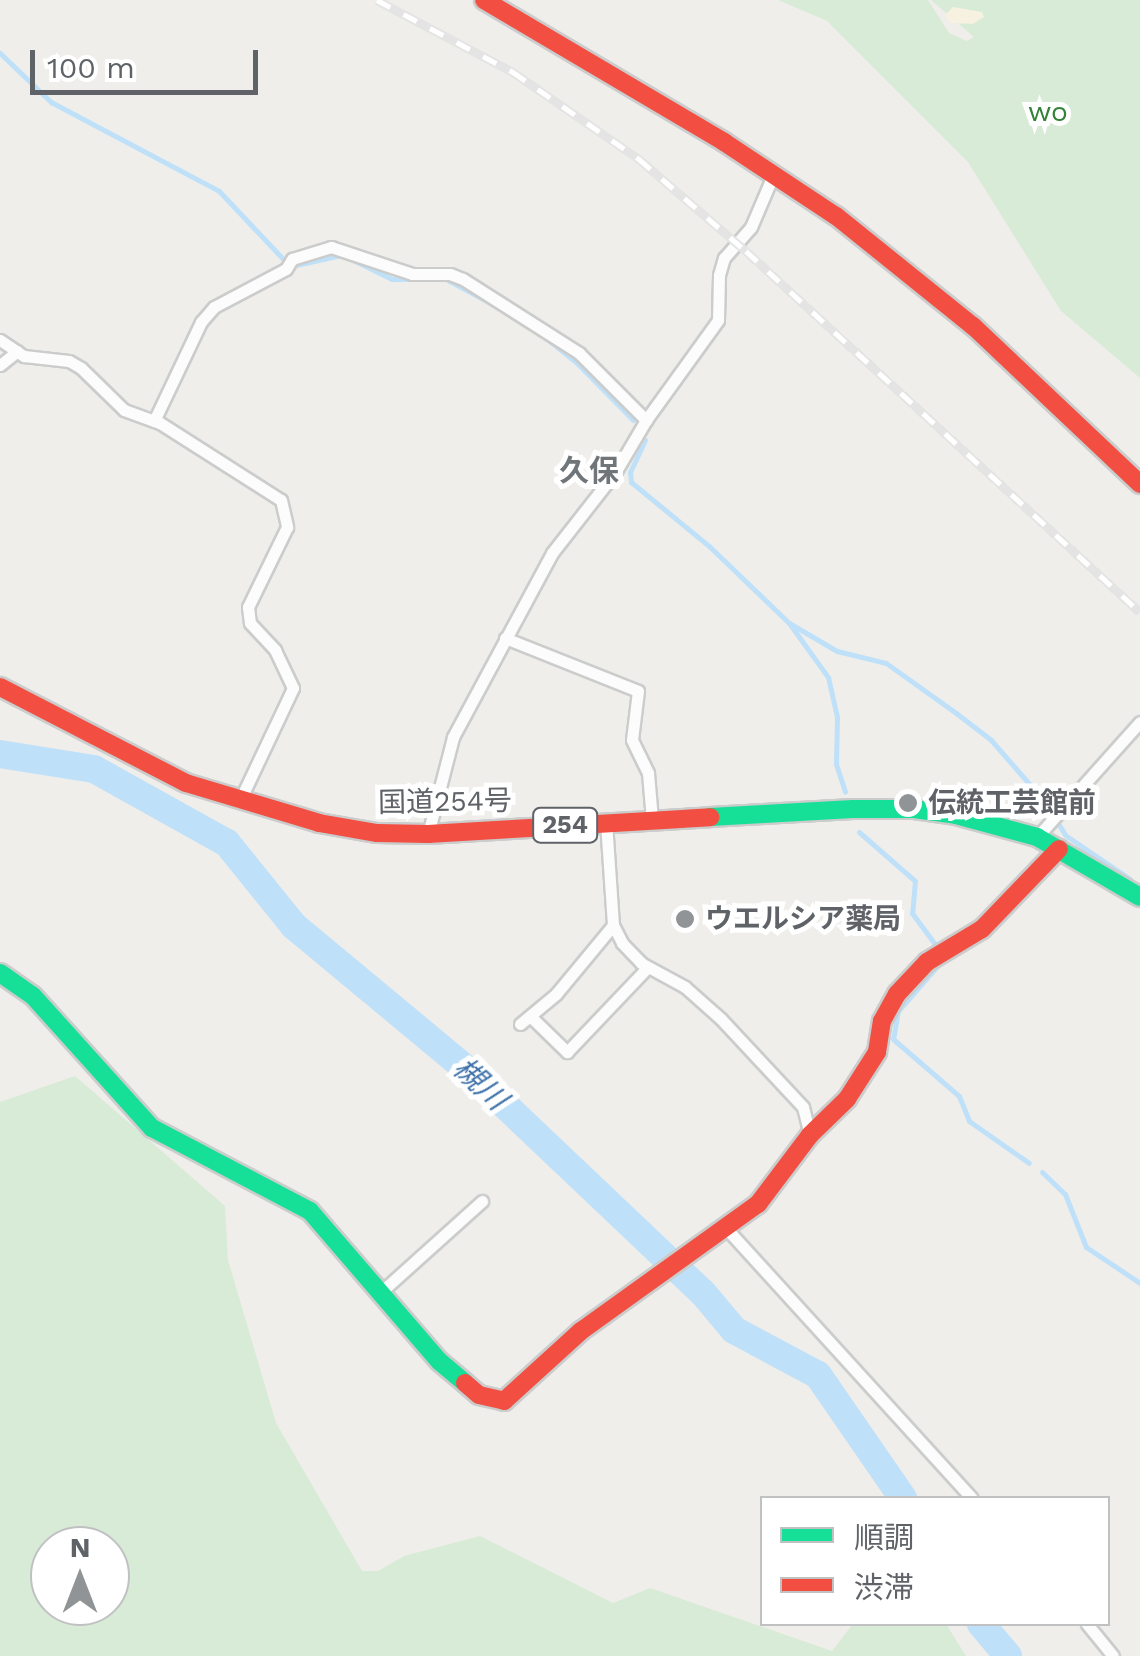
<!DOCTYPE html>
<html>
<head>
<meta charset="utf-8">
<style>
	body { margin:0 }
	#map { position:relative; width:1140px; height:1656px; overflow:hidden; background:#efeeea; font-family:"Work Sans","Noto Sans JP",sans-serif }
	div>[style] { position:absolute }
	.green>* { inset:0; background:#d8ebd6 }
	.sand>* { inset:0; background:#f6f1e1 }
	.stream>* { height:5px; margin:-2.5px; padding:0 2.5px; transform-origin:2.5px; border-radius:2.5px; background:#bfe0f9 }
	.river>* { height:28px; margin:-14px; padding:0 14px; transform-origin:14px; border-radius:14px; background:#bfe0f9 }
	.roads { filter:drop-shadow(2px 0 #cbcccc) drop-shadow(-2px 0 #cbcccc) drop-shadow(0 2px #cbcccc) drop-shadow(0 -2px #cbcccc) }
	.street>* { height:11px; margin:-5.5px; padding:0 5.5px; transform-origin:5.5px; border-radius:5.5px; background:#fdfcfc }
	.fast>* { height:18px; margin:-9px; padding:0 9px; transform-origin:9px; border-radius:9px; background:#16e098 }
	.jam>* { height:18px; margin:-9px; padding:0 9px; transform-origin:9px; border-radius:9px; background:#f24e42 }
	.rail>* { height:9px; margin-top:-4.5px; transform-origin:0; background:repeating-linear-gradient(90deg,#fff 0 15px,#e4e4e4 0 30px); box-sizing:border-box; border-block:2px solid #e4e4e4 }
	.dots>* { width:28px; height:28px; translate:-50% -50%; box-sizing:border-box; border:5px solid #fff; border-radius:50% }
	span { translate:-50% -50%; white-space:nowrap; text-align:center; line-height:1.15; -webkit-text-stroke:10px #fff; paint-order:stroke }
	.shield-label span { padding:2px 8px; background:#fff; border:2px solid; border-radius:8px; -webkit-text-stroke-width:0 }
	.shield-label { font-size:25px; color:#5f6368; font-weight:700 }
	.park-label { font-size:28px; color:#348238 }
	.street-label { font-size:28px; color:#5f6368 }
	.poi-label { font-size:28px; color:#5f6368; font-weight:700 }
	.left { translate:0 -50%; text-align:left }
	.neighbourhood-label { font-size:30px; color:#70757a; font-weight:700 }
	.water-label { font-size:30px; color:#4174aa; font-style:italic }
	.legend { position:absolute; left:760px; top:1496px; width:350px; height:130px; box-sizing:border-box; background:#fff; border:2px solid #bfc1c3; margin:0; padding:12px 18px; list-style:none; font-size:30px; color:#5f6368 }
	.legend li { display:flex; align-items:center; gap:20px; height:50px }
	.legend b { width:50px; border:2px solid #bfc1c3 }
	.north { position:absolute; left:30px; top:1526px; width:100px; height:100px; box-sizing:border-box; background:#fff; border:2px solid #bfc1c3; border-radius:50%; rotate:0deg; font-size:28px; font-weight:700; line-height:40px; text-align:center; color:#5f6368 }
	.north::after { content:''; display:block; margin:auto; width:35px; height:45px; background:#919496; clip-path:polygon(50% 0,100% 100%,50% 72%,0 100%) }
	.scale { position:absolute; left:30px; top:50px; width:228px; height:45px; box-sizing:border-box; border:5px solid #5f6368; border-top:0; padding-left:12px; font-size:30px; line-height:35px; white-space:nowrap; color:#5f6368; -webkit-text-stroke:8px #fff; paint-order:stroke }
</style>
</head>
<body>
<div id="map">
	<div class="green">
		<div style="clip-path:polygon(778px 0,928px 0,949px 33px,967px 41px,974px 37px,931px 0,1140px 0,1140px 378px,1061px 311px,968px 162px,827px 21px)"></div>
		<div style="clip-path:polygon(evenodd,75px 1076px,225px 1206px,228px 1260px,276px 1423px,362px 1571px,378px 1571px,404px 1556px,480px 1536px,613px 1603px,650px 1588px,832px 1651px,853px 1624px,946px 1624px,966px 1656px,0 1656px,0 1102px,75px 1076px,110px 1546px,110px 1606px,50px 1606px,50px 1546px,110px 1546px)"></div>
	</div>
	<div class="sand">
		<div style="clip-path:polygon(953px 7px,982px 12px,984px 17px,973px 24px,951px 23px,945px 15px)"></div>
	</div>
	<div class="stream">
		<div style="left:0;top:53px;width:71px;rotate:43.9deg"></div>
		<div style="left:51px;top:102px;width:190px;rotate:27.9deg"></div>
		<div style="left:219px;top:191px;width:95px;rotate:46.7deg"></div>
		<div style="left:351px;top:259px;width:46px;rotate:26deg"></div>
		<div style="left:392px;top:279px;width:23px"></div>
		<div style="left:296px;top:265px;width:46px;rotate:-12.5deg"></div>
		<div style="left:446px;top:279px;width:59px;rotate:28.3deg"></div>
		<div style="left:541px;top:334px;width:46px;rotate:38.9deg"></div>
		<div style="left:577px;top:363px;width:80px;rotate:45.5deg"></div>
		<div style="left:645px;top:440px;width:35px;rotate:115deg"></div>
		<div style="left:630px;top:472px;width:10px;rotate:84deg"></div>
		<div style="left:631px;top:482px;width:101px;rotate:39.4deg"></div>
		<div style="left:709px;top:546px;width:111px;rotate:43.9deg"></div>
		<div style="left:789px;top:623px;width:67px;rotate:54.2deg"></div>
		<div style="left:828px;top:677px;width:41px;rotate:77.3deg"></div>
		<div style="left:837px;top:717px;width:47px;rotate:91.2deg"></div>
		<div style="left:836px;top:764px;width:29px;rotate:72deg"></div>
		<div style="left:789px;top:623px;width:56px;rotate:30.3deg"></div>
		<div style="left:837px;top:651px;width:50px;rotate:13.8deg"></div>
		<div style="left:886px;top:663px;width:86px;rotate:35.5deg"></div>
		<div style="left:956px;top:713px;width:44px;rotate:37.6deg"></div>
		<div style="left:991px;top:740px;width:84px;rotate:48.9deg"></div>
		<div style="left:1046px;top:803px;width:37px;rotate:59deg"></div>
		<div style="left:1065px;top:835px;width:78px;rotate:34.1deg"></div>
		<div style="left:859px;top:832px;width:74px;rotate:41.2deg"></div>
		<div style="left:915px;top:881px;width:32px;rotate:95deg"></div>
		<div style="left:912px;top:913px;width:42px;rotate:53.7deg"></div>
		<div style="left:938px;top:965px;width:61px;rotate:131deg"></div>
		<div style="left:898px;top:1011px;width:28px;rotate:100deg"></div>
		<div style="left:893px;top:1039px;width:87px;rotate:40.8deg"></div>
		<div style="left:959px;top:1096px;width:27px;rotate:68deg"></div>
		<div style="left:969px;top:1121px;width:73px;rotate:35deg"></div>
		<div style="left:1042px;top:1172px;width:32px;rotate:44deg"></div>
		<div style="left:1065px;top:1194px;width:57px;rotate:68.4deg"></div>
		<div style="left:1086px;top:1247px;width:65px;rotate:33.7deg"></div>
	</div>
	<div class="river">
		<div style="left:0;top:754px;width:95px;rotate:9.1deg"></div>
		<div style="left:94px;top:769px;width:152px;rotate:29.1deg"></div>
		<div style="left:227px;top:843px;width:107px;rotate:51.1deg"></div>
		<div style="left:294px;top:926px;width:230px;rotate:39.7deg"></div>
		<div style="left:471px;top:1073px;width:320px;rotate:43.5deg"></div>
		<div style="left:703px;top:1293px;width:48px;rotate:50deg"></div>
		<div style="left:734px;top:1330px;width:95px;rotate:28.2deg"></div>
		<div style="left:818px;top:1375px;width:150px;rotate:55.4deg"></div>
		<div style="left:981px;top:1624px;width:42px;rotate:49.8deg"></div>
	</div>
	<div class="roads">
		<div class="street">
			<div style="left:0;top:340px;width:29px;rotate:34deg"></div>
			<div style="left:24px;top:356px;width:45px;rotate:6.3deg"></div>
			<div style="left:69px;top:361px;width:14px;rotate:30deg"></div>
			<div style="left:81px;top:368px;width:60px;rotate:44.3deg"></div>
			<div style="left:124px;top:410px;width:38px;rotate:20deg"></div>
			<div style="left:160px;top:423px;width:143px;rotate:32.5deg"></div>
			<div style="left:281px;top:500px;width:28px;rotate:77deg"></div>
			<div style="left:287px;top:527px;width:89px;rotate:116deg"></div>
			<div style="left:248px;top:607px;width:16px;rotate:83deg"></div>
			<div style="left:250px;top:623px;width:37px;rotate:47deg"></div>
			<div style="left:275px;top:650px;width:42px;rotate:64.7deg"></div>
			<div style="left:293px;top:688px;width:126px;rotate:115.3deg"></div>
			<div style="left:0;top:365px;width:22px;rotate:-39deg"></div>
			<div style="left:154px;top:421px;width:110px;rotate:-64.6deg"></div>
			<div style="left:201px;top:322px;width:20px;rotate:-49deg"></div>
			<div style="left:214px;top:307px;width:81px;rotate:-27.8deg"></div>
			<div style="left:286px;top:269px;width:12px;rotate:-59deg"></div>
			<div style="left:292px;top:259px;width:41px;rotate:-17.1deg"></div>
			<div style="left:331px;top:247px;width:85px;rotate:18.4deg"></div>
			<div style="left:412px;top:274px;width:38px"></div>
			<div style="left:450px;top:274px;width:14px;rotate:21deg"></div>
			<div style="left:463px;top:279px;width:138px;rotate:32.5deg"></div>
			<div style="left:579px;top:353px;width:95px;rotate:45deg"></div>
			<div style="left:505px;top:638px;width:143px;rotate:21.7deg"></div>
			<div style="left:638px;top:691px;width:49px;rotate:97deg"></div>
			<div style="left:632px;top:740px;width:37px;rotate:64deg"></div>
			<div style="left:648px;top:773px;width:47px;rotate:85.1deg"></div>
			<div style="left:606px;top:822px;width:103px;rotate:86.1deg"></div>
			<div style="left:613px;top:925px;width:20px;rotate:63deg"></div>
			<div style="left:622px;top:943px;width:28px;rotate:46deg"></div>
			<div style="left:641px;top:963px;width:50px;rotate:28.6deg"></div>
			<div style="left:685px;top:987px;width:48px;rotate:41.6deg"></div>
			<div style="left:721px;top:1019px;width:120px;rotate:47deg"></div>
			<div style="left:803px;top:1107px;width:29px;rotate:76deg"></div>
			<div style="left:428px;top:834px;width:100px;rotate:-75.5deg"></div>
			<div style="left:453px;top:737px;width:209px;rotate:-61.7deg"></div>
			<div style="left:552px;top:553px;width:104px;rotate:-52deg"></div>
			<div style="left:616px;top:471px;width:59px;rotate:-59.5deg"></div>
			<div style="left:646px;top:420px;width:123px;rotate:-54.2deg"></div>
			<div style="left:718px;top:320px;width:45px;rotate:-88.7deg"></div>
			<div style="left:719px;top:275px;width:18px;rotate:-74deg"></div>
			<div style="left:724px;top:258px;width:41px;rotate:-48.9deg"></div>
			<div style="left:751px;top:227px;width:59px;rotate:-66.9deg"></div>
			<div style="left:1037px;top:837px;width:154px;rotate:-48.2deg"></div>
			<div style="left:530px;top:1016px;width:52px;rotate:44.2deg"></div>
			<div style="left:567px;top:1052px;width:117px;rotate:-46.4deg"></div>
			<div style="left:520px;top:1024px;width:47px;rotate:-39.8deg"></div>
			<div style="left:556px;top:994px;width:89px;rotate:-50.4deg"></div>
			<div style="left:726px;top:1228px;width:365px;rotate:47.7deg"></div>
			<div style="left:381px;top:1292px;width:136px;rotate:-42deg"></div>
			<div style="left:1087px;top:1624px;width:41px;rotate:50.9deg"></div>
		</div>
		<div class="fast">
			<div style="left:710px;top:817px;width:143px;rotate:-3.2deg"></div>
			<div style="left:853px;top:809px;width:61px"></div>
			<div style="left:914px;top:809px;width:42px;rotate:8.1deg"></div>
			<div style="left:956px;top:815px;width:84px;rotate:15.2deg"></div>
			<div style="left:1037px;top:837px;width:119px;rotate:30.2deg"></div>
			<div style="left:0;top:973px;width:40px;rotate:34.9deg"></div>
			<div style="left:33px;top:996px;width:178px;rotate:48deg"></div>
			<div style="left:152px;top:1128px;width:178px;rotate:27.7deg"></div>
			<div style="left:310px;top:1211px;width:198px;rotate:49.3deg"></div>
			<div style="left:439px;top:1361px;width:34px;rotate:40deg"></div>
		</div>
		<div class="jam">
			<div style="left:484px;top:0;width:279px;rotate:30.6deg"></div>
			<div style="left:724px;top:142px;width:134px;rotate:33.5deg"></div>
			<div style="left:836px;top:216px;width:176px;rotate:38.8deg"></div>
			<div style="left:973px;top:326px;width:230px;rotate:43.4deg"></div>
			<div style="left:0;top:687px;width:209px;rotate:27.3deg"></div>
			<div style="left:186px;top:783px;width:139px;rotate:16.7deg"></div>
			<div style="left:319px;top:823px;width:59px;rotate:9.8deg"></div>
			<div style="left:377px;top:833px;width:51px;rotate:1.1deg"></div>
			<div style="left:428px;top:834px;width:283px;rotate:-3.4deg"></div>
			<div style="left:465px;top:1383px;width:18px;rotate:41deg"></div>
			<div style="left:479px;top:1395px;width:26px;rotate:13deg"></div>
			<div style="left:504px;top:1401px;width:104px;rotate:-42.3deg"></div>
			<div style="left:581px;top:1331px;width:218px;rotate:-35.7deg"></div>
			<div style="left:758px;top:1204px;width:86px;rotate:-53deg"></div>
			<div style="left:810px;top:1135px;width:52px;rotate:-44.2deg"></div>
			<div style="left:847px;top:1099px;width:56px;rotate:-57.4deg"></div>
			<div style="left:877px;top:1052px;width:31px;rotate:-81deg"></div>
			<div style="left:882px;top:1021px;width:31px;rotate:-61deg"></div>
			<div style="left:897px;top:994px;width:44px;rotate:-46.8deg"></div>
			<div style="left:927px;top:962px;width:64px;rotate:-31deg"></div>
			<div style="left:982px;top:929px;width:111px;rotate:-46.1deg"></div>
		</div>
	</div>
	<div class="rail">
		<div style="left:377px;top:0;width:154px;rotate:27.9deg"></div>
		<div style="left:513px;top:72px;width:153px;rotate:34.6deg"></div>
		<div style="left:639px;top:159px;width:141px;rotate:40.7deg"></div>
		<div style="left:746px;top:251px;width:534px;rotate:42.5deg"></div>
	</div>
	<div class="dots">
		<div style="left:908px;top:803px;background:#919496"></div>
		<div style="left:685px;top:919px;background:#919496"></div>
	</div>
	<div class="shield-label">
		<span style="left:565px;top:825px">254</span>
	</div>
	<div class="park-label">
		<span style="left:1048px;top:112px">wo</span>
	</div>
	<div class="street-label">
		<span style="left:445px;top:802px;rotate:-1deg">国道254号</span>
	</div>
	<div class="poi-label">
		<span class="left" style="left:928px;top:803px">伝統工芸館前</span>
		<span class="left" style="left:705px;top:919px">ウエルシア薬局</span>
	</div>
	<div class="neighbourhood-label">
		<span style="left:589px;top:471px">久保</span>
	</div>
	<div class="water-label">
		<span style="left:480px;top:1084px;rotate:43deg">槻川</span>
	</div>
	<ul class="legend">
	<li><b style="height:12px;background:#16e098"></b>順調</li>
	<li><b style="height:12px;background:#f24e42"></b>渋滞</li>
	</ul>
	<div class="north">N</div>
	<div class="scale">100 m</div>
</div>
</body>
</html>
